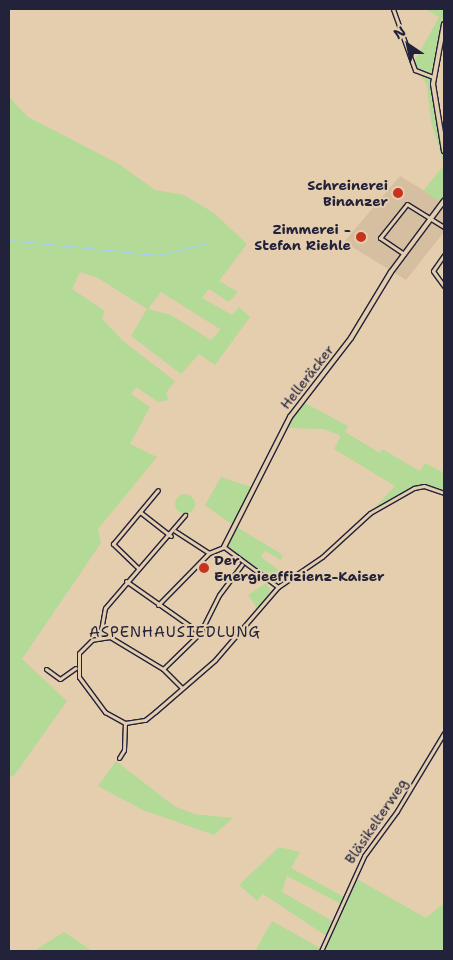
<!DOCTYPE html>
<html>
<head>
<meta charset="utf-8">
<style>
	body { margin:0 }
	#map { position:relative; width:453px; height:960px; overflow:hidden; background:#e5ceae; font-family:"Shantell Sans",sans-serif }
	div>[style] { position:absolute }
	.built>* { inset:0; background:#d6bfa0 }
	.green>* { inset:0; background:#b3da96 }
	.round { border-radius:50% }
	.stream>* { height:1px; margin:-0.5px; padding:0 0.5px; transform-origin:0.5px; border-radius:0.5px; background:#a2d0fd }
	.roads { filter:drop-shadow(1px 0 #22223b) drop-shadow(-1px 0 #22223b) drop-shadow(0 1px #22223b) drop-shadow(0 -1px #22223b) }
	.minor>* { height:3px; margin:-1.5px; padding:0 1.5px; transform-origin:1.5px; border-radius:1.5px; background:#e5ceae }
	.tertiary>* { height:4px; margin:-2px; padding:0 2px; transform-origin:2px; border-radius:2px; background:#e5ceae }
	.dots>* { width:14px; height:14px; translate:-50% -50%; box-sizing:border-box; border:2px solid #e5ceae; border-radius:50% }
	span { translate:-50% -50%; white-space:nowrap; text-align:center; line-height:1.15; -webkit-text-stroke:4px #e5ceae; paint-order:stroke }
	.poi-label { font-size:14px; color:#22223b; font-weight:700 }
	.right { translate:-100% -50%; text-align:right }
	.left { translate:0 -50%; text-align:left }
	.street-label { font-size:14px; color:#22223b }
	.neighbourhood-label { font-size:15px; color:#22223b; letter-spacing:1px }
	.frame { position:absolute; inset:0; border:10px solid #22223b; pointer-events:none }
	.north { position:absolute; left:383px; top:20px; width:50px; height:50px; -webkit-text-stroke:4px #e5ceae; paint-order:stroke; rotate:326deg; font-size:14px; font-weight:700; line-height:20px; text-align:center; color:#22223b }
	.north::after { content:''; display:block; margin:auto; width:18px; height:22px; background:#22223b; clip-path:polygon(50% 0,100% 100%,50% 72%,0 100%) }
</style>
</head>
<body>
<div id="map">
	<div class="built">
		<div style="clip-path:polygon(400px 176px,444px 203px,444px 232px,406px 280px,344px 242px)"></div>
	</div>
	<div class="green">
		<div style="clip-path:polygon(425px 9px,444px 9px,433px 84px,444px 164px,431px 121px,427px 85px,413px 64px,439px 17px)"></div>
		<div style="clip-path:polygon(evenodd,9px 97px,28px 117px,119px 164px,155px 190px,184px 195px,214px 213px,247px 244px,219px 281px,238px 292px,229px 302px,209px 289px,202px 298px,232px 315px,239px 307px,250px 317px,215px 365px,199px 354px,181px 374px,131px 336px,147px 309px,98px 278px,80px 272px,72px 289px,105px 311px,102px 319px,123px 341px,175px 381px,166px 393px,169px 400px,158px 402px,136px 387px,131px 394px,150px 407px,130px 444px,157px 457px,98px 529px,101px 543px,22px 659px,67px 701px,13px 777px,9px 775px,9px 97px,161px 292px,220px 329px,220px 330px,211px 340px,171px 315px,148px 309px,161px 292px)"></div>
		<div style="clip-path:polygon(444px 165px,444px 203px,443px 204px,423px 191px)"></div>
		<div style="clip-path:polygon(301px 401px,348px 426px,345px 432px,380px 453px,382px 449px,420px 471px,425px 463px,444px 473px,444px 493px,424px 486px,414px 488px,370px 513px,395px 486px,334px 449px,341px 436px,324px 429px,284px 428px)"></div>
		<div style="clip-path:polygon(221px 477px,254px 488px,235px 526px,283px 555px,281px 560px,265px 551px,261px 557px,291px 579px,278px 587px,224px 547px,234px 526px,205px 505px)"></div>
		<div class="round" style="left:175px;top:494px;width:20px;height:20px"></div>
		<div style="clip-path:polygon(266px 583px,271px 592px,257px 608px,248px 595px)"></div>
		<div style="clip-path:polygon(116px 761px,174px 806px,194px 814px,233px 818px,214px 835px,143px 810px,98px 786px)"></div>
		<div style="clip-path:polygon(evenodd,279px 847px,300px 852px,291px 868px,344px 897px,353px 877px,426px 918px,444px 903px,444px 951px,255px 951px,272px 921px,322px 949px,328px 937px,263px 894px,257px 901px,239px 885px,279px 847px,287px 876px,341px 904px,334px 922px,282px 892px,287px 876px)"></div>
		<div style="clip-path:polygon(64px 932px,92px 951px,34px 951px)"></div>
	</div>
	<div class="stream">
		<div style="left:9px;top:240px;width:149px;rotate:5.8deg"></div>
		<div style="left:157px;top:255px;width:53px;rotate:-13deg"></div>
	</div>
	<div class="roads">
		<div class="minor">
			<div style="left:393px;top:9px;width:65px;rotate:70.2deg"></div>
			<div style="left:415px;top:70px;width:19px;rotate:21deg"></div>
			<div style="left:404px;top:254px;width:29px;rotate:-146deg"></div>
			<div style="left:380px;top:238px;width:43px;rotate:-51.5deg"></div>
			<div style="left:407px;top:204px;width:44px;rotate:31.9deg"></div>
			<div style="left:444px;top:255px;width:19px;rotate:125deg"></div>
			<div style="left:433px;top:271px;width:19px;rotate:54deg"></div>
			<div style="left:140px;top:512px;width:39px;rotate:38deg"></div>
			<div style="left:175px;top:531px;width:40px;rotate:32.9deg"></div>
			<div style="left:138px;top:568px;width:35px;rotate:-136deg"></div>
			<div style="left:113px;top:544px;width:70px;rotate:-50.2deg"></div>
			<div style="left:126px;top:581px;width:90px;rotate:35.1deg"></div>
			<div style="left:158px;top:605px;width:73px;rotate:-45.6deg"></div>
			<div style="left:209px;top:553px;width:16px;rotate:-22deg"></div>
			<div style="left:224px;top:547px;width:67px;rotate:36.5deg"></div>
			<div style="left:100px;top:636px;width:28px;rotate:-80deg"></div>
			<div style="left:105px;top:608px;width:123px;rotate:-49.3deg"></div>
			<div style="left:46px;top:669px;width:17px;rotate:36deg"></div>
			<div style="left:60px;top:679px;width:19px;rotate:-35deg"></div>
			<div style="left:163px;top:669px;width:52px;rotate:-44.2deg"></div>
			<div style="left:200px;top:633px;width:42px;rotate:-63.4deg"></div>
			<div style="left:219px;top:595px;width:38px;rotate:-53deg"></div>
			<div style="left:182px;top:688px;width:27px;rotate:-135deg"></div>
			<div style="left:163px;top:669px;width:62px;rotate:-148.9deg"></div>
			<div style="left:110px;top:637px;width:18px;rotate:171deg"></div>
			<div style="left:92px;top:640px;width:18px;rotate:135deg"></div>
			<div style="left:79px;top:653px;width:24px;rotate:90deg"></div>
			<div style="left:79px;top:677px;width:44px;rotate:53.4deg"></div>
			<div style="left:105px;top:712px;width:23px;rotate:29deg"></div>
			<div style="left:125px;top:723px;width:20px;rotate:-9deg"></div>
			<div style="left:145px;top:720px;width:13px;rotate:-39deg"></div>
			<div style="left:155px;top:712px;width:79px;rotate:-40.9deg"></div>
			<div style="left:215px;top:660px;width:96px;rotate:-49.2deg"></div>
			<div style="left:278px;top:587px;width:53px;rotate:-34.3deg"></div>
			<div style="left:322px;top:557px;width:65px;rotate:-42.5deg"></div>
			<div style="left:370px;top:513px;width:51px;rotate:-29.6deg"></div>
			<div style="left:414px;top:488px;width:10px;rotate:-11deg"></div>
			<div style="left:424px;top:486px;width:21px;rotate:19deg"></div>
			<div style="left:119px;top:758px;width:9px;rotate:-58deg"></div>
			<div style="left:124px;top:750px;width:27px;rotate:-88deg"></div>
			<div style="left:321px;top:951px;width:104px;rotate:-65.6deg"></div>
			<div style="left:364px;top:856px;width:56px;rotate:-53.7deg"></div>
			<div style="left:397px;top:811px;width:91px;rotate:-58.9deg"></div>
		</div>
		<div class="tertiary">
			<div style="left:444px;top:24px;width:61px;rotate:100.4deg"></div>
			<div style="left:433px;top:84px;width:68px;rotate:80.7deg"></div>
			<div style="left:224px;top:547px;width:146px;rotate:-63.1deg"></div>
			<div style="left:290px;top:417px;width:100px;rotate:-52.3deg"></div>
			<div style="left:351px;top:338px;width:77px;rotate:-58.8deg"></div>
			<div style="left:391px;top:272px;width:89px;rotate:-53.3deg"></div>
		</div>
	</div>
	<div class="dots">
		<div style="left:398px;top:193px;background:#c8321e"></div>
		<div style="left:361px;top:237px;background:#c8321e"></div>
		<div style="left:204px;top:568px;background:#c8321e"></div>
	</div>
	<div class="poi-label">
		<span class="right" style="left:388px;top:193px">Schreinerei<br>Binanzer</span>
		<span class="right" style="left:351px;top:237px">Zimmerei -<br>Stefan Riehle</span>
		<span class="left" style="left:214px;top:568px">Der<br>Energieeffizienz-Kaiser</span>
	</div>
	<div class="street-label">
		<span style="left:307px;top:377px;rotate:-52deg">Helleräcker</span>
		<span style="left:376px;top:821px;rotate:-56deg">Bläsikelterweg</span>
	</div>
	<div class="neighbourhood-label">
		<span style="left:175px;top:633px">ASPENHAUSIEDLUNG</span>
	</div>
	<div class="frame"></div>
	<div class="north">N</div>
</div>
</body>
</html>
